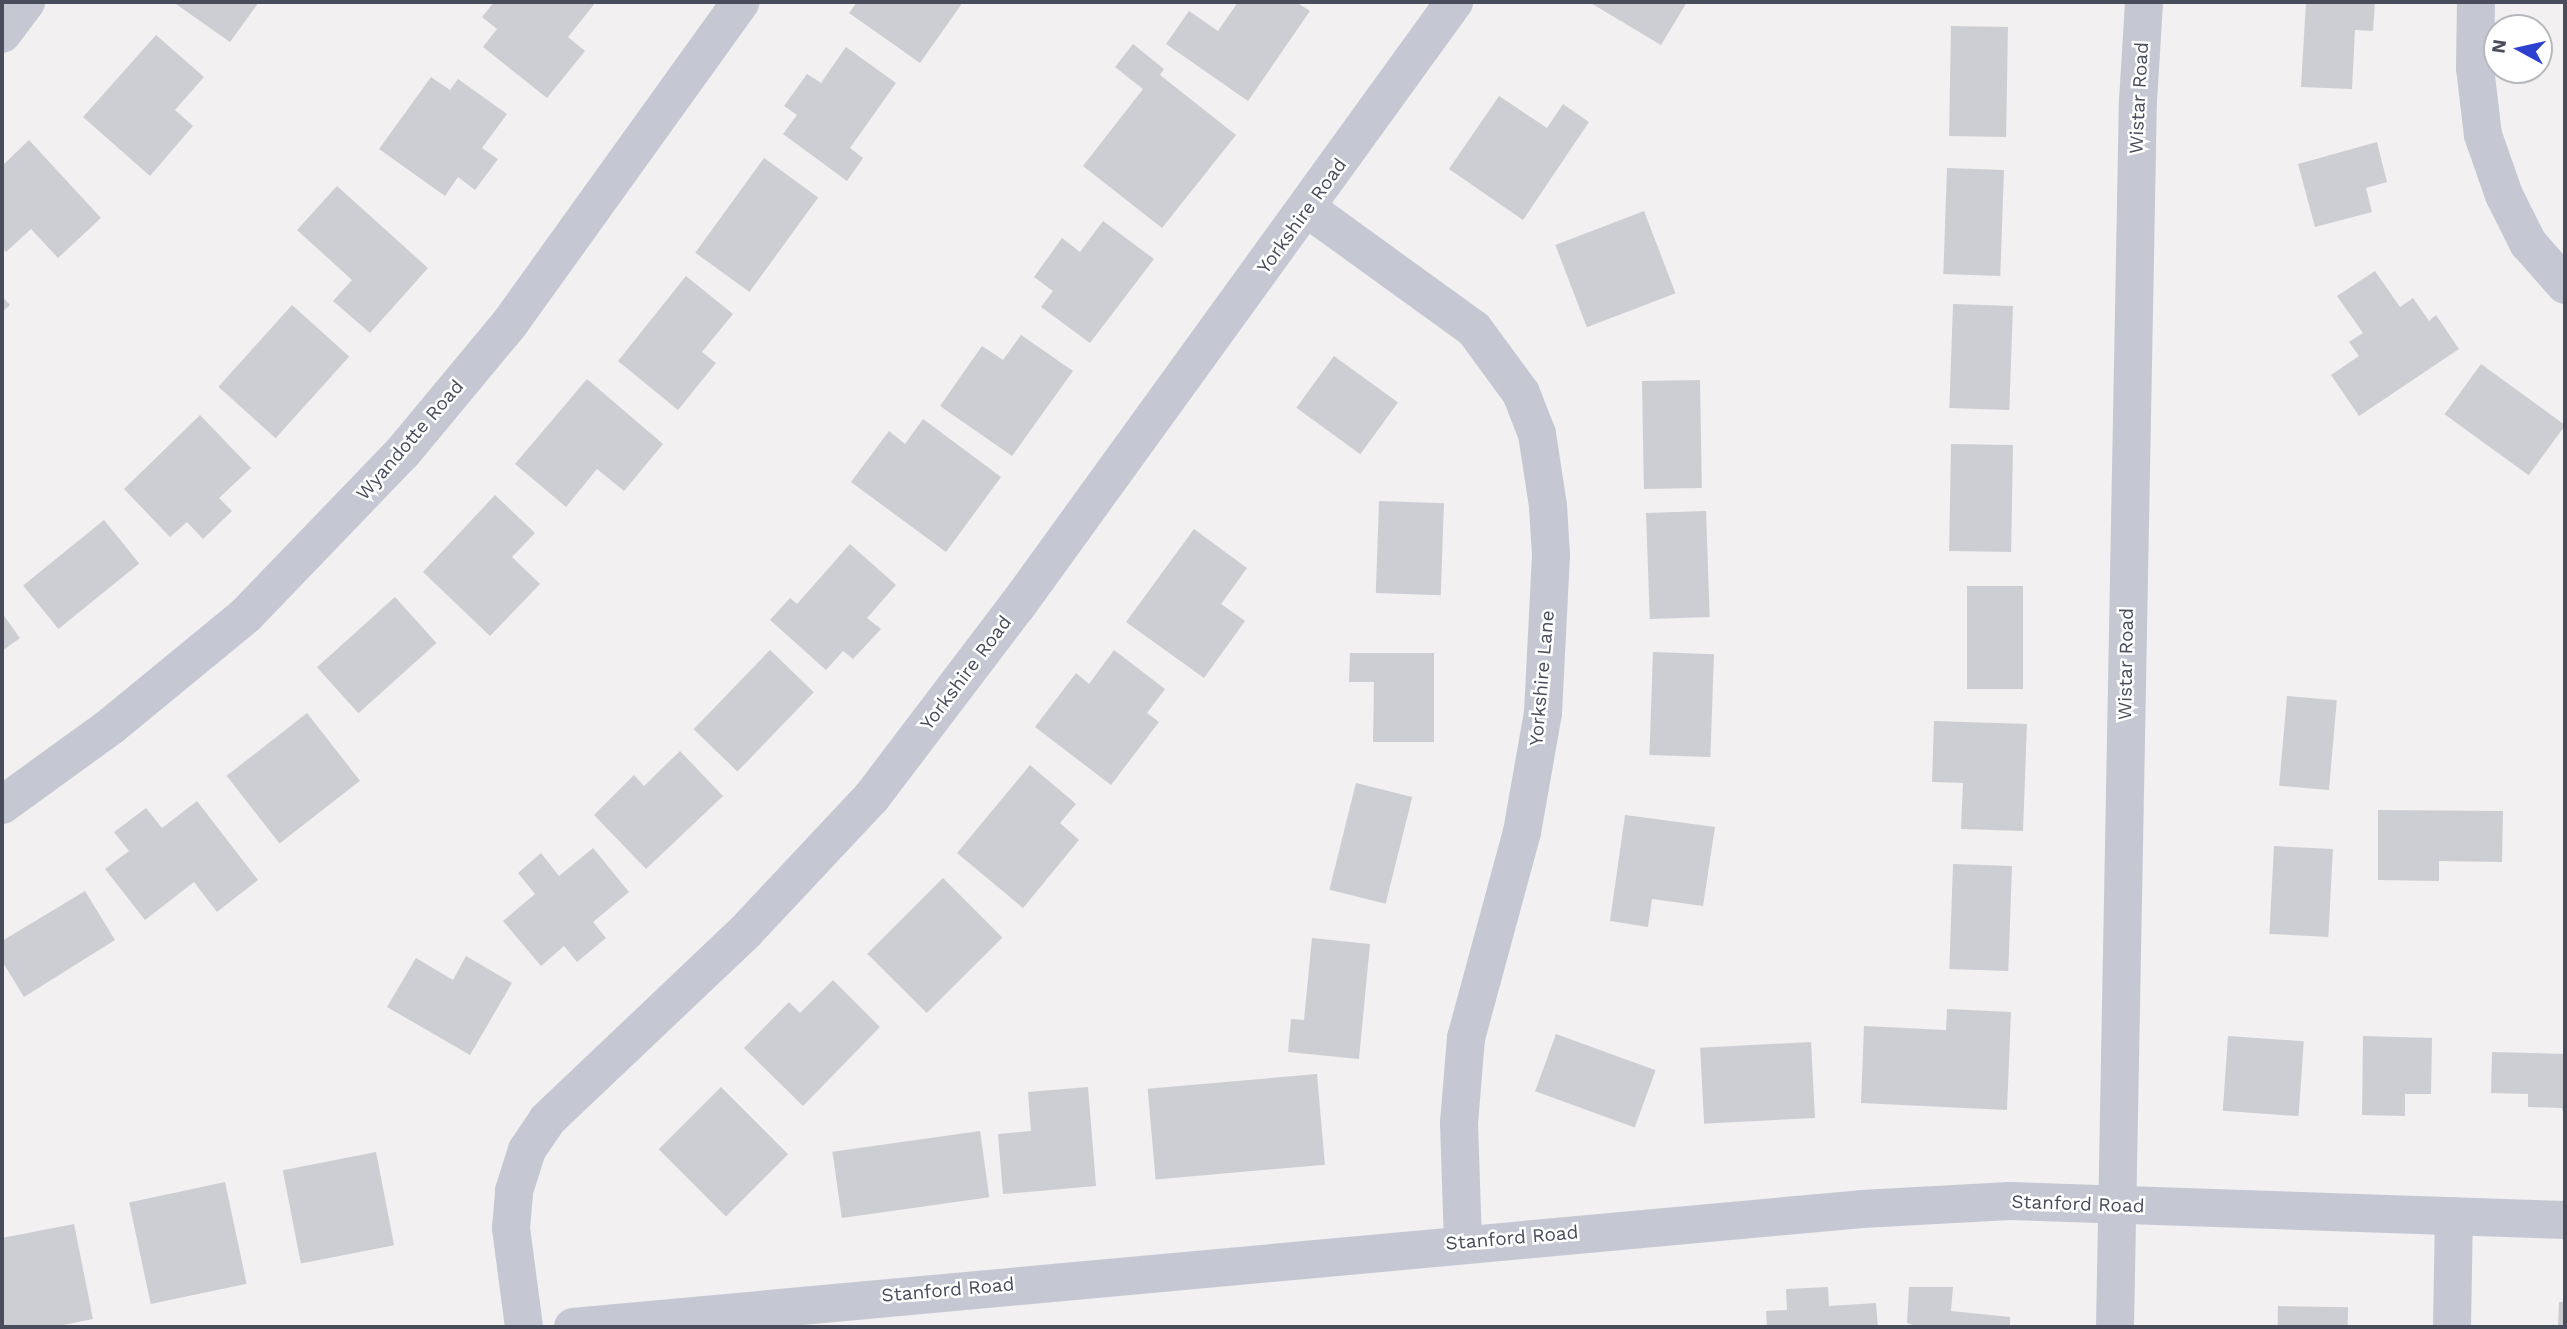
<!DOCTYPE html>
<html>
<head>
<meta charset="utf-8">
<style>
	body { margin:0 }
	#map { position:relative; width:2567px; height:1329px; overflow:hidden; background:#f2f0f0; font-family:"Work Sans",sans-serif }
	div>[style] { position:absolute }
	.building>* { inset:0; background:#cdced3; transform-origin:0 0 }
	.minor>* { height:38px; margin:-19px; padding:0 19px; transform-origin:19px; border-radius:19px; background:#c5c7d3 }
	span { translate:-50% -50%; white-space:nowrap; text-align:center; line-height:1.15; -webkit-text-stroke:5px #fff; paint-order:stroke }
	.street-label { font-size:19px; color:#494d5b }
	.frame { position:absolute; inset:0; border:4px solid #494d5b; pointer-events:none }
	.north { position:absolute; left:2483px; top:14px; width:70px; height:70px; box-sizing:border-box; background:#fff; border:2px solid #b6b8bd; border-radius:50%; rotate:278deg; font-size:19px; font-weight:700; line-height:28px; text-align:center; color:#494d5b }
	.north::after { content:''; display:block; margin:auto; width:24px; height:32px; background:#2e40ce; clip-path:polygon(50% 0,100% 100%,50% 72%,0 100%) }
</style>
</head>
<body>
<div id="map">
	<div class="building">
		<div style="clip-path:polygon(173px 2px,259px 2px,230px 42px)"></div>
		<div style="clip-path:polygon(494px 2px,596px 2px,568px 37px,585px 51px,547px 98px,483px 47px,497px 29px,482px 17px)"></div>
		<div style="clip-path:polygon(857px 2px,963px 2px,920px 63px,849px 13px)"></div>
		<div style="clip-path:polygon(1238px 2px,1296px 2px,1310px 11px,1248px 101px,1166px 44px,1189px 11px,1218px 31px)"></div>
		<div style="clip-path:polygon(1589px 2px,1687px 2px,1661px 45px)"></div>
		<div style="clip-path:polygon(2306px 2px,2375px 2px,2373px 31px,2355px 30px,2352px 89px,2301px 87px)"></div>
		<div style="left:1951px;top:26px;width:57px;height:110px;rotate:1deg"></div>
		<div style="clip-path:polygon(156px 35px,204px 77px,175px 110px,193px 126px,150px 176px,83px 117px)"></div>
		<div style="clip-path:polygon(1133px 44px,1164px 69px,1160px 75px,1236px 135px,1162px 228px,1083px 166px,1143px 89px,1115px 67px)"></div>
		<div style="clip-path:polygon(846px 47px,896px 83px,850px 148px,863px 158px,847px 181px,783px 134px,797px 115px,784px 106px,807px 74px,821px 83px)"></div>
		<div style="clip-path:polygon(431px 77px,450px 90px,458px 79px,507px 114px,482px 148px,498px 159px,475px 190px,458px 177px,445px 196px,379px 149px)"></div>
		<div style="clip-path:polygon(1499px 96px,1547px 128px,1563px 104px,1589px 122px,1523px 220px,1449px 169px)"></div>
		<div style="clip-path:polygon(29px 140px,101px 218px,58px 258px,31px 229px,6px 252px,2px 247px,2px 166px)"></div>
		<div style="clip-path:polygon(2377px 142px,2387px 182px,2366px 188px,2372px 212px,2315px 227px,2298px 164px)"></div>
		<div style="left:764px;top:158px;width:67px;height:117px;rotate:36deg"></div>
		<div style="left:1947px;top:168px;width:57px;height:106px;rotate:2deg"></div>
		<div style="clip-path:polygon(337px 186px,428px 268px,370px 333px,333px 301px,352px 280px,297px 230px)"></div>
		<div style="left:1644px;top:211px;width:88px;height:95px;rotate:69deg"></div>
		<div style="clip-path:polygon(1103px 221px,1154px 259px,1090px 343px,1041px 307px,1053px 291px,1034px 277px,1062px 238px,1080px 252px)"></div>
		<div style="clip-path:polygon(2375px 271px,2400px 307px,2413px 298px,2429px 321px,2436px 315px,2459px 349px,2359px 416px,2331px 375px,2359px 356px,2349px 342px,2363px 333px,2337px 296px)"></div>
		<div style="clip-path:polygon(686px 276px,733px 314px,702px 352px,716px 363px,678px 410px,618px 361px)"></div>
		<div style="clip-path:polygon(2px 296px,10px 305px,2px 312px)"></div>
		<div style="left:1953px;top:304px;width:60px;height:104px;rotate:2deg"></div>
		<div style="left:292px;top:305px;width:77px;height:110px;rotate:42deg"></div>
		<div style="clip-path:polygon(1021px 335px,1073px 371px,1012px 456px,940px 406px,982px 346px,1003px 360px)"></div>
		<div style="left:1334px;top:356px;width:79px;height:64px;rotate:36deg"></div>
		<div style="left:2481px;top:364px;width:104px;height:62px;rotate:36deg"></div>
		<div style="clip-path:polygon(587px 379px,663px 444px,624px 491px,597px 469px,566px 507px,515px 464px)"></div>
		<div style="left:1700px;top:380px;width:108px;height:58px;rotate:89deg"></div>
		<div style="clip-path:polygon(200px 415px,251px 468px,219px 498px,232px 511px,203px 539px,187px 522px,170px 537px,124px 489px)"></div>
		<div style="clip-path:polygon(923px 419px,1001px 477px,946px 552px,851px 482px,889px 431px,905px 444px)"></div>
		<div style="left:1951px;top:444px;width:62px;height:107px;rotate:1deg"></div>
		<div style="clip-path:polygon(495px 495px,535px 533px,512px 557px,540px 584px,490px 636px,423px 572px)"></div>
		<div style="left:1379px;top:501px;width:65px;height:92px;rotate:2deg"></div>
		<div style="left:1706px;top:511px;width:106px;height:60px;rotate:88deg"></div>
		<div style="left:104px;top:520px;width:56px;height:104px;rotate:51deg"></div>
		<div style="clip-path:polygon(1194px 529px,1247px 568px,1221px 604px,1245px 621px,1204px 678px,1126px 622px)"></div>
		<div style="clip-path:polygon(850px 544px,896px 585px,867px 618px,881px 629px,853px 659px,843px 651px,826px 670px,770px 620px,790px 598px,797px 604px)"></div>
		<div style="left:1967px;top:586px;width:56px;height:103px"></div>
		<div style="left:395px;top:597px;width:62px;height:105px;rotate:48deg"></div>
		<div style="clip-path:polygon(2px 613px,20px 638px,2px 651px)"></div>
		<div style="left:770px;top:650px;width:61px;height:110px;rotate:44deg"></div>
		<div style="clip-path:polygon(1114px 650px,1165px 689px,1147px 713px,1159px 722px,1111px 785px,1035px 727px,1076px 673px,1089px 684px)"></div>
		<div style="left:1653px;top:652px;width:61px;height:103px;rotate:2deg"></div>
		<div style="clip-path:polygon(1350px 653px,1434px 653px,1434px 742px,1373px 742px,1374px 682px,1349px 682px)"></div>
		<div style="left:2287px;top:696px;width:50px;height:90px;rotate:5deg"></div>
		<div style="left:307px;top:713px;width:86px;height:102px;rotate:52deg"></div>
		<div style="clip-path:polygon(1934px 721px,2027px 724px,2023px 831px,1961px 829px,1963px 783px,1932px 782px)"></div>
		<div style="clip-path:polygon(680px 751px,723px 796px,646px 869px,594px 815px,634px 775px,644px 786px)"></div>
		<div style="clip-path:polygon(1030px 765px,1076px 804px,1060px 823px,1079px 840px,1023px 908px,957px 853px)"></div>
		<div style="left:1356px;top:783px;width:58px;height:110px;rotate:14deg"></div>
		<div style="clip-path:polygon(197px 801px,258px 880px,217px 912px,194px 882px,145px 920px,105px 869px,129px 851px,114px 832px,146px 808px,162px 828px)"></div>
		<div style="clip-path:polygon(2378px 810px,2503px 811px,2502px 862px,2439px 861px,2439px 881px,2378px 880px)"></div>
		<div style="clip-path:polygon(1625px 815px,1715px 827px,1703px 906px,1652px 899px,1648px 927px,1610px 921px)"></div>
		<div style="left:2274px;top:846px;width:59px;height:88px;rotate:3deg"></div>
		<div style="clip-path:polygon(593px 848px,629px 892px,593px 922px,606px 938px,577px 962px,564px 946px,541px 966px,503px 921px,535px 894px,518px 873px,541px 853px,559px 876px)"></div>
		<div style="left:1953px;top:864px;width:59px;height:105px;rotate:2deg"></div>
		<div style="left:943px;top:878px;width:84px;height:107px;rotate:45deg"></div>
		<div style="clip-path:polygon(85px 891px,115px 940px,24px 997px,2px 961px,2px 941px)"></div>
		<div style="clip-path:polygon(1312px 938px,1370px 944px,1359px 1059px,1288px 1052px,1291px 1019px,1304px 1020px)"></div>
		<div style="clip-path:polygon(466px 956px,512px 983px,470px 1055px,387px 1007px,416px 958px,453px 980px)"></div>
		<div style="clip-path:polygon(833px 980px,880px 1027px,803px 1106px,744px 1048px,789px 1002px,800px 1013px)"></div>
		<div style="clip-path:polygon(1947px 1009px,2011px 1012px,2007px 1110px,1861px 1103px,1864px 1026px,1946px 1030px)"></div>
		<div style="left:1556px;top:1034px;width:106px;height:61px;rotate:20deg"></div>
		<div style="left:2228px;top:1036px;width:76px;height:75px;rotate:4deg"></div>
		<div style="clip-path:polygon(2363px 1036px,2432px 1038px,2431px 1094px,2405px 1094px,2405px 1116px,2362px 1115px)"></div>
		<div style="left:1811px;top:1042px;width:76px;height:111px;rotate:87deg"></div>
		<div style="clip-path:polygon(2492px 1052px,2565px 1054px,2565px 1120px,2562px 1108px,2528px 1107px,2528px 1094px,2491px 1093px)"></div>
		<div style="left:1317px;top:1074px;width:91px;height:170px;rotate:85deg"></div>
		<div style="left:721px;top:1087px;width:95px;height:88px;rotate:45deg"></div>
		<div style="clip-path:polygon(1088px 1087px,1096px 1186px,1003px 1194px,998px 1134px,1031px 1131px,1028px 1092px)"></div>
		<div style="left:980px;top:1131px;width:67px;height:149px;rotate:82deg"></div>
		<div style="left:376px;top:1152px;width:95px;height:95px;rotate:79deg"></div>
		<div style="left:225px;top:1182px;width:104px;height:98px;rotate:78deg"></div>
		<div style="clip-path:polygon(74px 1224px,93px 1319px,54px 1327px,2px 1327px,2px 1238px)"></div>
		<div style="clip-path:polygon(1828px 1287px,1829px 1306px,1876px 1303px,1878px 1327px,1767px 1327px,1766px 1311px,1787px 1310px,1786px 1289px)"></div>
		<div style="clip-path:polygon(1909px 1287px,1953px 1287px,1951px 1311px,2010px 1317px,2010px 1327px,1919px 1327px,1907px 1323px)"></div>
		<div style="clip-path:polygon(2559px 1302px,2565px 1302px,2565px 1327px,2558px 1327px)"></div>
		<div style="left:2278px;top:1306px;width:70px;height:21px;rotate:1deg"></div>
	</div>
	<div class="minor">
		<div style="left:2476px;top:2px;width:66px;rotate:90.9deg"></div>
		<div style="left:2475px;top:68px;width:67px;rotate:83.2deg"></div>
		<div style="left:2483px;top:135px;width:64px;rotate:70.7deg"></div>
		<div style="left:2504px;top:195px;width:54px;rotate:63.4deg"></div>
		<div style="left:2528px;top:243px;width:56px;rotate:48.6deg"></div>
		<div style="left:2px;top:34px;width:40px;rotate:-53deg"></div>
		<div style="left:1308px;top:209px;width:205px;rotate:35.9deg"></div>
		<div style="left:1474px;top:329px;width:79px;rotate:53.7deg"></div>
		<div style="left:1521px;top:393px;width:44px;rotate:68.7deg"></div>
		<div style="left:1537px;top:434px;width:73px;rotate:81.3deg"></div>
		<div style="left:1548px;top:506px;width:49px;rotate:86.5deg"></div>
		<div style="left:1551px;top:555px;width:158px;rotate:92.9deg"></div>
		<div style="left:1543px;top:713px;width:121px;rotate:100deg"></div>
		<div style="left:1522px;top:832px;width:213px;rotate:105.2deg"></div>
		<div style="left:1466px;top:1038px;width:85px;rotate:94.7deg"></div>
		<div style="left:1459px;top:1123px;width:119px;rotate:88.1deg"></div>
		<div style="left:2px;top:805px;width:135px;rotate:-35.9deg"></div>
		<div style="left:111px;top:726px;width:175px;rotate:-39.4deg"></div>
		<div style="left:246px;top:615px;width:226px;rotate:-46.1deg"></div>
		<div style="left:403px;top:452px;width:168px;rotate:-50.3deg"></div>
		<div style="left:510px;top:323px;width:395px;rotate:-54.3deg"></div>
		<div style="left:524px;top:1327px;width:100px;rotate:-97.5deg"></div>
		<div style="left:511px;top:1228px;width:37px;rotate:-85deg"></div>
		<div style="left:514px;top:1191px;width:43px;rotate:-72.4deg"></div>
		<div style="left:527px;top:1150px;width:36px;rotate:-56deg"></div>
		<div style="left:547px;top:1120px;width:274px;rotate:-43.5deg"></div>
		<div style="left:746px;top:931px;width:183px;rotate:-46.8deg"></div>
		<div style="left:871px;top:798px;width:241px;rotate:-52.8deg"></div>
		<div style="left:1017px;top:606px;width:746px;rotate:-54.11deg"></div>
		<div style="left:573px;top:1327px;width:1294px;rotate:-5.23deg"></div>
		<div style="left:1862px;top:1209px;width:148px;rotate:-3.1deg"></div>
		<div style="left:2010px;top:1201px;width:555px;rotate:1.96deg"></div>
		<div style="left:2115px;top:1327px;width:1226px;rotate:-88.93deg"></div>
		<div style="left:2138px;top:101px;width:99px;rotate:-86.5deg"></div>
		<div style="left:2452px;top:1327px;width:111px;rotate:-89deg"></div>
	</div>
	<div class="street-label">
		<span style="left:2139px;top:98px;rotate:-87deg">Wistar Road</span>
		<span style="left:1302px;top:216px;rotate:-54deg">Yorkshire Road</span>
		<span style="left:410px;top:440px;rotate:-49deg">Wyandotte Road</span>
		<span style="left:2126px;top:664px;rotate:-89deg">Wistar Road</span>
		<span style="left:966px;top:673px;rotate:-53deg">Yorkshire Road</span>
		<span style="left:1542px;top:678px;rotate:-85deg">Yorkshire Lane</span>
		<span style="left:2078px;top:1204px;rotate:2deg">Stanford Road</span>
		<span style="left:1512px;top:1238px;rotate:-5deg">Stanford Road</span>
		<span style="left:948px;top:1290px;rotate:-5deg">Stanford Road</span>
	</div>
	<div class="frame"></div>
	<div class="north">N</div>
</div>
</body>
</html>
